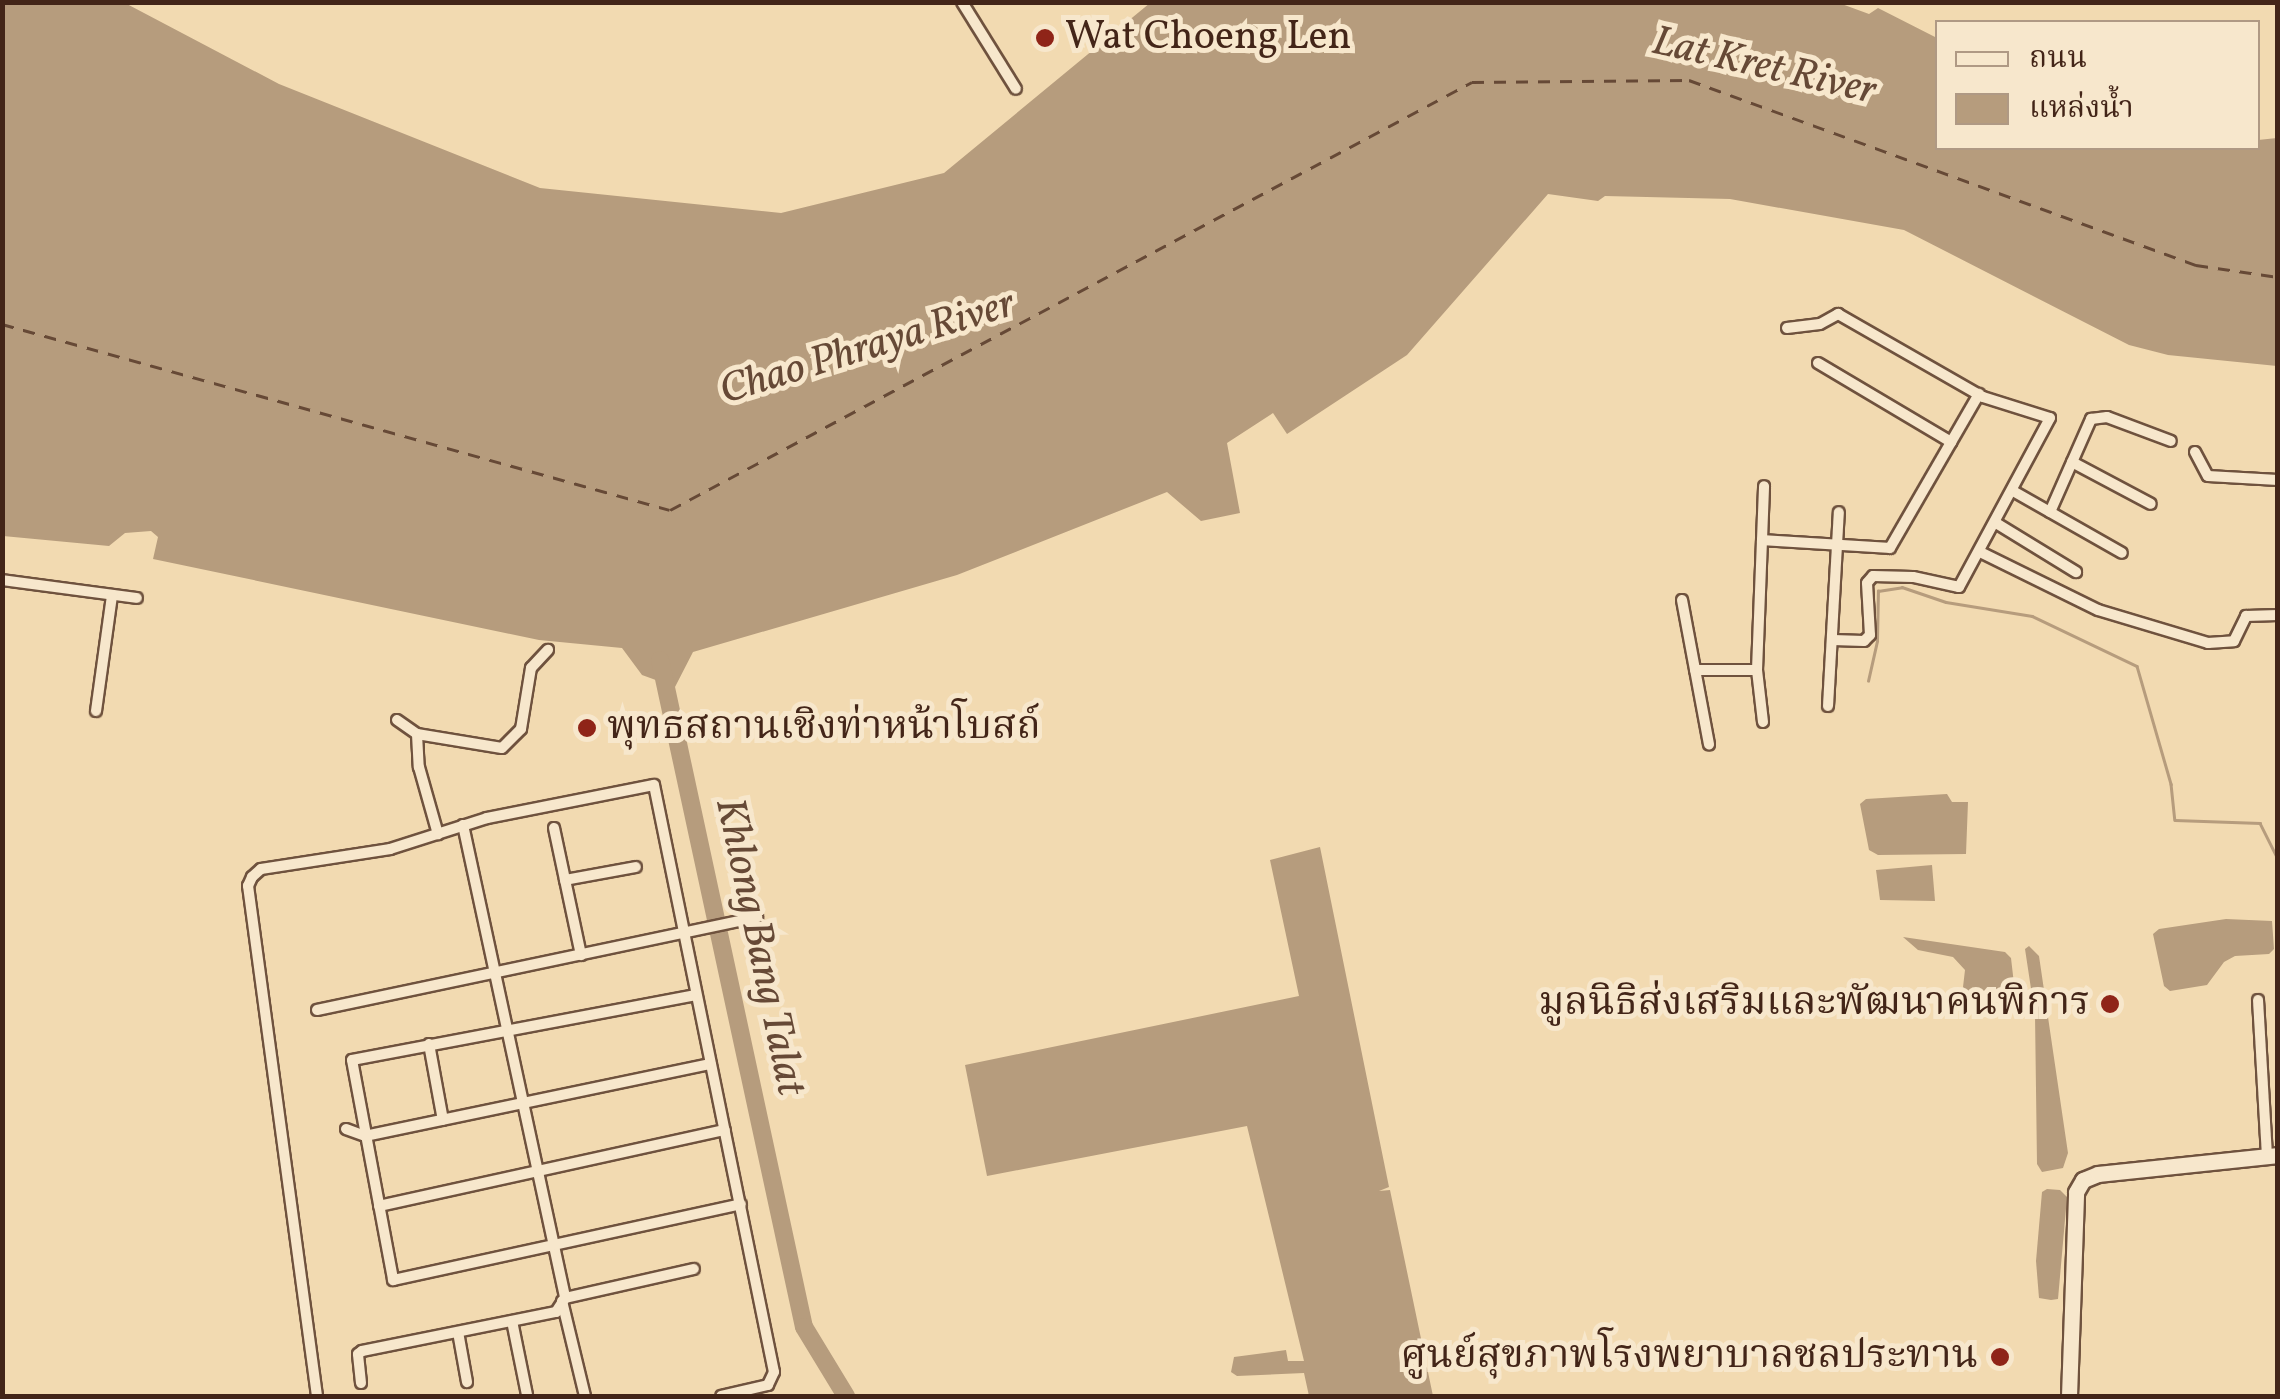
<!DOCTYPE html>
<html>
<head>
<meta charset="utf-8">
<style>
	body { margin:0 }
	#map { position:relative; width:2280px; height:1399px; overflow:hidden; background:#f2dab1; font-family:Vollkorn,"Noto Serif Thai",serif }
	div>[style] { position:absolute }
	.water>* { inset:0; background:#b69c7d }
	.stream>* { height:2.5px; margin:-1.25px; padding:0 1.25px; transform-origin:1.25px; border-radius:1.25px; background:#b69c7d }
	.river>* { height:18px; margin:-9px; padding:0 9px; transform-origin:9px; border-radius:9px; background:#b69c7d }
	.ferry>* { height:2.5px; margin-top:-1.25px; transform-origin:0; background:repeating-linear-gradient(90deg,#664936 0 12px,transparent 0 22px) }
	.roads { filter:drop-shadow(2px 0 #6f523e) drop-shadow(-2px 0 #6f523e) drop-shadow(0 2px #6f523e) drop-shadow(0 -2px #6f523e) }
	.street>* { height:10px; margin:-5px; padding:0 5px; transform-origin:5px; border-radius:5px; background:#f7e7cc }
	.secondary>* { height:15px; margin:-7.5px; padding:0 7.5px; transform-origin:7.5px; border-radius:7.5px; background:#f7e7cc }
	.dots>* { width:28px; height:28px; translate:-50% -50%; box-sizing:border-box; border:5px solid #f7e7cc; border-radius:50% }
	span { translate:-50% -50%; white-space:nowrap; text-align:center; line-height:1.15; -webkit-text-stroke:10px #f7e7cc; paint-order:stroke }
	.poi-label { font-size:40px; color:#432518 }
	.left { translate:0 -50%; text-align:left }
	.right { translate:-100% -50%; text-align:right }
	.water-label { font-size:42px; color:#664936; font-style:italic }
	.frame { position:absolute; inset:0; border:5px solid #432518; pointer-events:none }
	.legend { position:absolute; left:1935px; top:20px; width:325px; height:130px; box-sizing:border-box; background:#f7e7cc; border:2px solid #af9984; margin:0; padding:12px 18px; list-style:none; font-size:30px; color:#432518 }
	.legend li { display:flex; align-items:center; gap:20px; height:50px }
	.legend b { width:50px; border:2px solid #af9984 }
</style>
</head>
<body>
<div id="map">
	<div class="water">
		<div style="clip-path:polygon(1839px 3px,1869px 14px,1878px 8px,1937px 38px,1938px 148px,2258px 148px,2258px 140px,2277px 138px,2277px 366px,2168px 355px,2129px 345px,1904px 230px,1730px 199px,1605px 196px,1598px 201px,1548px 194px,1407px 355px,1287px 434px,1273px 413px,1227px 443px,1240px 513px,1201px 521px,1167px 492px,957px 575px,693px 652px,675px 687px,642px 675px,622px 648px,539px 640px,153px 559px,158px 537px,151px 531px,125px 533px,109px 546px,3px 536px,3px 3px,125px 3px,279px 84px,540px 188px,781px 213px,944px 173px,1150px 3px)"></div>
		<div style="clip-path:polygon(1947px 794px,1952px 802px,1968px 802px,1966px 854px,1878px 855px,1869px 850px,1860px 804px,1866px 799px)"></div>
		<div style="clip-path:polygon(1320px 847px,1389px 1187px,1379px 1191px,1390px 1190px,1433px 1396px,1309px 1396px,1304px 1373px,1237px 1376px,1231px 1372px,1234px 1357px,1286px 1350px,1288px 1361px,1304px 1361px,1247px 1126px,987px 1176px,965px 1065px,1299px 996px,1270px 860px)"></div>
		<div style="clip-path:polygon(1932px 865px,1935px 901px,1880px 900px,1876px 870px)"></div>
		<div style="clip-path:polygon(2226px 919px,2272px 921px,2274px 949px,2269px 954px,2235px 956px,2224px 962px,2207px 985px,2170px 991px,2164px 986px,2153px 934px,2159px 929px)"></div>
		<div style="clip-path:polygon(1903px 937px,2005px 952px,2011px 958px,2014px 984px,2007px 998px,1972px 1001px,1963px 987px,1965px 970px,1953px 957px,1918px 950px)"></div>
		<div style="clip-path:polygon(2029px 946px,2039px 956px,2068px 1153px,2063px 1168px,2042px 1172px,2037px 1164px,2035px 1015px,2025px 949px)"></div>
		<div style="clip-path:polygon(2047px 1189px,2060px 1190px,2067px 1197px,2058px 1299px,2051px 1300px,2039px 1298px,2036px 1261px,2042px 1192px)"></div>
	</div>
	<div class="stream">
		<div style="left:1868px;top:681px;width:41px;rotate:-77.3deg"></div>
		<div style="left:1877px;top:641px;width:50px;rotate:-88.9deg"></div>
		<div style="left:1878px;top:591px;width:24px;rotate:-9deg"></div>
		<div style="left:1902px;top:587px;width:46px;rotate:18.8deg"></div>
		<div style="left:1946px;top:602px;width:87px;rotate:9.2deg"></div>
		<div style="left:2032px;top:616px;width:116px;rotate:25.5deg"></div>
		<div style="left:2137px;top:666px;width:123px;rotate:73.9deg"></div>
		<div style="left:2171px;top:784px;width:36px;rotate:84deg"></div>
		<div style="left:2175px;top:820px;width:85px;rotate:2deg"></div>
		<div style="left:2260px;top:823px;width:40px;rotate:63.4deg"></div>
	</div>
	<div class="river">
		<div style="left:660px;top:660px;width:682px;rotate:77.82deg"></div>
		<div style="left:804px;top:1327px;width:81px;rotate:58.7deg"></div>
	</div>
	<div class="ferry">
		<div style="left:2px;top:324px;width:693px;rotate:15.56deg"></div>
		<div style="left:670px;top:510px;width:909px;rotate:-28.09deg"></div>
		<div style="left:1472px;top:82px;width:217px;rotate:-0.5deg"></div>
		<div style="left:1689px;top:80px;width:540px;rotate:20.05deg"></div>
		<div style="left:2196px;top:265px;width:83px;rotate:8.3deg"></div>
	</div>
	<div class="roads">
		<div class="street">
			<div style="left:962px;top:2px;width:102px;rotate:58.2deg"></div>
			<div style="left:1787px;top:328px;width:33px;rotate:-7deg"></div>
			<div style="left:1820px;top:324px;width:21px;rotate:-29deg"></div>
			<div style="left:1838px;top:314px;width:167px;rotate:29.8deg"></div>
			<div style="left:1983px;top:397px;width:70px;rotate:17.4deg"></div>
			<div style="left:2050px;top:418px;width:192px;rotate:118.3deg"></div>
			<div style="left:1959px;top:587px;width:47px;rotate:-167.7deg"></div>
			<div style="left:1913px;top:577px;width:40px;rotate:-178.6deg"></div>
			<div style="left:1873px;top:576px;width:9px;rotate:131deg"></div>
			<div style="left:1867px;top:583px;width:52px;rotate:86.7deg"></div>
			<div style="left:1870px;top:635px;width:8px;rotate:135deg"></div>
			<div style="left:1864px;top:641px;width:31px;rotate:-178deg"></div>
			<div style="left:1818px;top:363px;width:155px;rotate:30.7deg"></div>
			<div style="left:2195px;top:452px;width:27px;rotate:62deg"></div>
			<div style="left:2208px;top:476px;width:70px;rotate:3.3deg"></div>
			<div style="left:2072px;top:462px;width:89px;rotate:28deg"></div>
			<div style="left:2013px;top:491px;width:125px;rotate:29.6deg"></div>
			<div style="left:2050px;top:512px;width:102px;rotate:-66.2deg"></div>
			<div style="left:2091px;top:419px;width:16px;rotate:-7deg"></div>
			<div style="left:2107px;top:417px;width:68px;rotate:20.6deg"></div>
			<div style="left:1996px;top:523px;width:94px;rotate:31.5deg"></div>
			<div style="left:1762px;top:540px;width:128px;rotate:3.6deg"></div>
			<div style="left:1890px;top:548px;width:178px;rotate:-60deg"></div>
			<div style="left:1980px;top:552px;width:131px;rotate:26.2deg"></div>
			<div style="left:2098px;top:610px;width:115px;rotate:16.7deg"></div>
			<div style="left:2208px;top:643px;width:26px;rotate:-4deg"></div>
			<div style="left:2234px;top:641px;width:28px;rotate:-64deg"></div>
			<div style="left:2246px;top:616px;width:32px;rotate:-2deg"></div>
			<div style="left:2px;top:580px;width:136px;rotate:7.6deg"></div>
			<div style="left:1682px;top:600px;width:147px;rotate:79.4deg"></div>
			<div style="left:1695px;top:670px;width:62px"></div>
			<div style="left:1828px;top:706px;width:194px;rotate:-86.8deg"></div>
			<div style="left:96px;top:711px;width:117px;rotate:-82.1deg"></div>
			<div style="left:397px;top:720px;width:24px;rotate:35deg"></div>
			<div style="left:417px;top:734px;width:86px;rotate:9.4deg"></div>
			<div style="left:502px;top:748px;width:27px;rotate:-45deg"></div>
			<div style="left:521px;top:729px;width:62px;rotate:-80.7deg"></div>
			<div style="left:531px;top:668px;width:25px;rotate:-47deg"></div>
			<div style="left:1763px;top:722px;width:52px;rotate:-96.6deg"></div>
			<div style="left:1757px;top:670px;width:184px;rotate:-87.8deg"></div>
			<div style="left:417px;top:734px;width:33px;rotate:87deg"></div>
			<div style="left:419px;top:767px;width:70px;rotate:74.2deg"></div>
			<div style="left:463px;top:825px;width:484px;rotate:77.8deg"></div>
			<div style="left:554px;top:828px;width:130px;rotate:78deg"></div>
			<div style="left:565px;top:880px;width:72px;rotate:-10.4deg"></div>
			<div style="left:696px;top:995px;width:350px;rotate:169.3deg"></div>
			<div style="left:352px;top:1060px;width:224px;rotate:79.4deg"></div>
			<div style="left:393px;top:1280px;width:356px;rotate:-12.3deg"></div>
			<div style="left:2258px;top:1000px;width:156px;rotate:86.7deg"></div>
			<div style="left:317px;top:1010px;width:450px;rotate:-11.9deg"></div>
			<div style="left:429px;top:1044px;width:77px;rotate:79.6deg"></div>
			<div style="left:346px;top:1129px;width:20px;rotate:20deg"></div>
			<div style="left:365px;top:1136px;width:353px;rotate:-11.8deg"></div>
			<div style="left:379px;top:1206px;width:354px;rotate:-12.4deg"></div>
			<div style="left:562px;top:1301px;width:98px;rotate:76.4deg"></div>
			<div style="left:512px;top:1321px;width:76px;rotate:78.5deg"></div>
			<div style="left:458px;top:1332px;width:51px;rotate:79.8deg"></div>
			<div style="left:361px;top:1383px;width:29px;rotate:-96deg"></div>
			<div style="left:358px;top:1354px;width:5px;rotate:-37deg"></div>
			<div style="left:362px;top:1351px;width:198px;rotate:-11.4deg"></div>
			<div style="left:556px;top:1312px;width:17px;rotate:-57deg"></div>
			<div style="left:565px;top:1298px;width:132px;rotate:-12.7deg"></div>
			<div style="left:317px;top:1396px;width:515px;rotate:-97.7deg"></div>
			<div style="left:248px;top:886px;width:10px;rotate:-66deg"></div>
			<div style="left:252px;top:877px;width:12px;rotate:-42deg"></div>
			<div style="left:261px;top:869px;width:131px;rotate:-8.8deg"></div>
			<div style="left:390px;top:849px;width:102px;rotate:-17.7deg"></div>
			<div style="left:487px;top:818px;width:170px;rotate:-11.2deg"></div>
			<div style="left:654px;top:785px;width:599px;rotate:78.45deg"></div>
			<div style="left:774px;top:1372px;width:14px;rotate:115deg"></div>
			<div style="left:768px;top:1385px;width:48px;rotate:166.8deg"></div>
		</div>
		<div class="secondary">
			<div style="left:2069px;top:1396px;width:204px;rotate:-88deg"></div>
			<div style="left:2076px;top:1192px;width:14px;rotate:-60deg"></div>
			<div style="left:2083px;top:1180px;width:16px;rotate:-22deg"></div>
			<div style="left:2098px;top:1174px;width:181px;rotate:-6deg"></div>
		</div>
	</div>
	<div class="dots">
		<div style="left:1045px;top:38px;background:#8f2418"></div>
		<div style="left:587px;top:728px;background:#8f2418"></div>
		<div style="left:2110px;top:1004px;background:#8f2418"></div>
		<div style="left:2000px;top:1357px;background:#8f2418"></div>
	</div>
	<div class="poi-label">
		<span class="left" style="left:1065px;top:38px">Wat Choeng Len</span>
		<span class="left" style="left:607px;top:728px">พุทธสถานเชิงท่าหน้าโบสถ์</span>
		<span class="right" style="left:2090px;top:1004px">มูลนิธิส่งเสริมและพัฒนาคนพิการ</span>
		<span class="right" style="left:1978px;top:1357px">ศูนย์สุขภาพโรงพยาบาลชลประทาน</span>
	</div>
	<div class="water-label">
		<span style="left:1764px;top:68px;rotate:13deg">Lat Kret River</span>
		<span style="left:868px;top:349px;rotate:-17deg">Chao Phraya River</span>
		<span style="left:758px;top:947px;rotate:78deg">Khlong Bang Talat</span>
	</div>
	<div class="frame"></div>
	<ul class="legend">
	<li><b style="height:12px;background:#f7e7cc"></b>ถนน</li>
	<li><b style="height:28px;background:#b69c7d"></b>แหล่งน้ำ</li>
	</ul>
</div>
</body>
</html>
